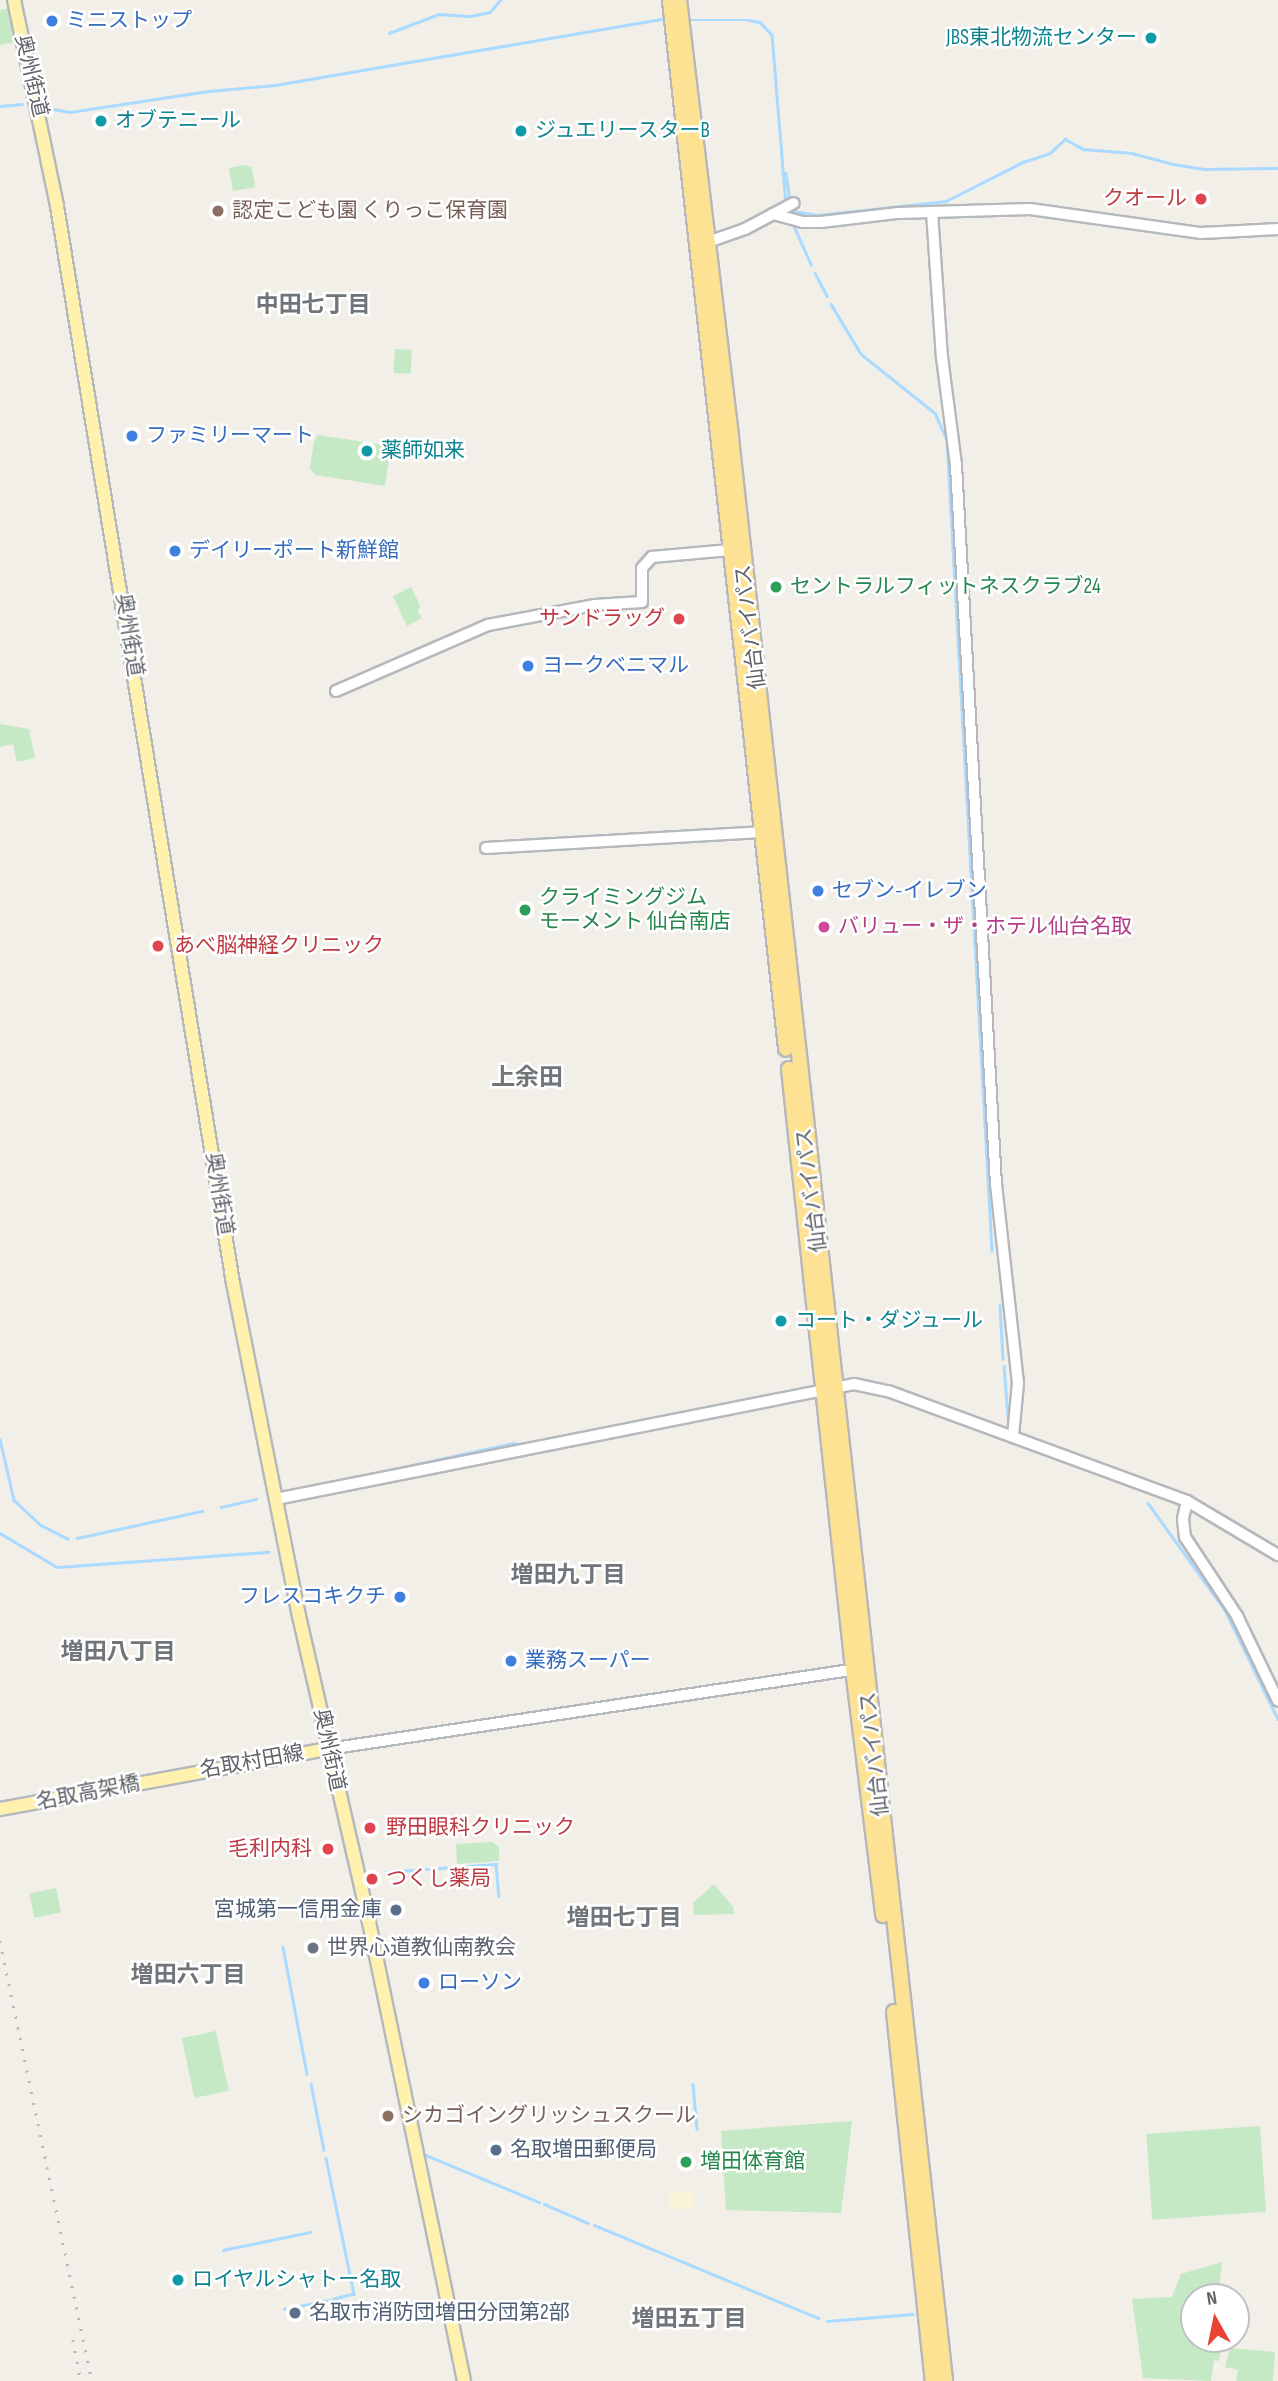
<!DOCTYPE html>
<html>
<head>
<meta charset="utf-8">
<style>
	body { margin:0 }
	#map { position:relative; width:1278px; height:2381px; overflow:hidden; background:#f1efe8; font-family:"Sofia Sans Condensed","Noto Sans JP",sans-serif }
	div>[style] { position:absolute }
	.green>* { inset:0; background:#c5e8c5; transform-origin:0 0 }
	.sand>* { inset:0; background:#fbf3d9; transform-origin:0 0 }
	.stream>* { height:2.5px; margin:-1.25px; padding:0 1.25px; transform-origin:1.25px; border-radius:1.25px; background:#aadaff }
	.roads { filter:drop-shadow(2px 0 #b5b8bc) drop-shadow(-2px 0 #b5b8bc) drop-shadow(0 2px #b5b8bc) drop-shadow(0 -2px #b5b8bc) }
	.minor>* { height:10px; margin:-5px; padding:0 5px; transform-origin:5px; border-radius:5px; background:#fff }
	.major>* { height:12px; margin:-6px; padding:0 6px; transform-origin:6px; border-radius:6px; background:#fff2af }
	.highway>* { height:14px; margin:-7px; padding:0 7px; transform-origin:7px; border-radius:7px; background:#fde293 }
	.rail>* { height:2.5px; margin-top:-1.25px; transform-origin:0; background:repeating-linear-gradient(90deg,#b6b7b8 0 2px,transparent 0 11px) }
	.dots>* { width:19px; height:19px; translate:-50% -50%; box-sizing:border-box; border:4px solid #fff; border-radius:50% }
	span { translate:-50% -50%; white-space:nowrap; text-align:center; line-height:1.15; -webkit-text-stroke:5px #fff; paint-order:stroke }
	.shop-label { font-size:21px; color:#366cbe }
	.left { translate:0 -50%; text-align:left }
	.right { translate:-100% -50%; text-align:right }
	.culture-label { font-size:21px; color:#0d838f }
	.street-label { font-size:21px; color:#5f6368 }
	.health-label { font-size:21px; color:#be3a42 }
	.education-label { font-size:21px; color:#785e54 }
	.leisure-label { font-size:21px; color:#27864d }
	.hotel-label { font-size:21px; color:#b23c85 }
	.service-label { font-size:21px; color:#4e5e75 }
	.worship-label { font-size:21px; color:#5b616d }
	.neighbourhood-label { font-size:23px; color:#70757a; font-weight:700 }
	.quarter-label { font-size:24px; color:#70757a; font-weight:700 }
	.north { position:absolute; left:1180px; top:2283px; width:70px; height:70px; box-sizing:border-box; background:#fff; border:2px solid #bfc1c3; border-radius:50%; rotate:351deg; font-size:19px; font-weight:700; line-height:28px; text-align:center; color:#5f6368 }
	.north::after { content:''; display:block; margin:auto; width:24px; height:32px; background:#ea4335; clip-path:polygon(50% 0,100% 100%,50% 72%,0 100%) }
</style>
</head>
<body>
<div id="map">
	<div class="green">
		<div style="clip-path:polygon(10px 8px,16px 42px,0 45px,0 10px)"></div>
		<div style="clip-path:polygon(246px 165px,252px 168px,255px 187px,233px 191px,229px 168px)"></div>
		<div style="left:395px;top:349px;width:17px;height:24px;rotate:3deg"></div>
		<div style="clip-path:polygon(318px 435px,391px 446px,385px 486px,316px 475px,310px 469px,314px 441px)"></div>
		<div style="clip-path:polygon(411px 587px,420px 605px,418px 612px,422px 618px,407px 626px,393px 596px)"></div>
		<div style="clip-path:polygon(0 724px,29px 729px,35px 758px,17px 762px,13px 744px,0 747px)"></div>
		<div style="clip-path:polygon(492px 1842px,499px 1847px,499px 1861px,457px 1864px,456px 1844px)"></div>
		<div style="clip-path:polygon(714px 1884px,733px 1907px,734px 1914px,694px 1915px,693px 1903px)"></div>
		<div style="left:56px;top:1888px;width:25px;height:27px;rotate:79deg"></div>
		<div style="left:216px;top:2031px;width:61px;height:35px;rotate:78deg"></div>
		<div style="clip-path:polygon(852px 2121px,841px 2213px,726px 2210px,721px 2131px)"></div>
		<div style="left:1260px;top:2126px;width:86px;height:114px;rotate:86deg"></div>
		<div style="clip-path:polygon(1222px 2262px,1218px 2297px,1194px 2297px,1194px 2339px,1222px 2339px,1219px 2361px,1214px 2360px,1211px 2381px,1143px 2378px,1132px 2299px,1172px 2297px,1181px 2274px)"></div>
		<div style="clip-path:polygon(1230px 2348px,1275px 2352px,1273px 2381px,1236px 2381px,1238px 2370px,1225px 2367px)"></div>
	</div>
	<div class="sand">
		<div style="left:670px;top:2192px;width:24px;height:17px"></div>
	</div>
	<div class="stream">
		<div style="left:686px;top:20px;width:62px"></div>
		<div style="left:748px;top:20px;width:12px;rotate:9deg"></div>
		<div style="left:760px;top:22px;width:18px;rotate:47deg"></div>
		<div style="left:772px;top:35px;width:170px;rotate:85.3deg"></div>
		<div style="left:389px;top:33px;width:53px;rotate:-20.8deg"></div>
		<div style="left:439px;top:14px;width:32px;rotate:4deg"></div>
		<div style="left:471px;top:16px;width:19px;rotate:-12deg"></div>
		<div style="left:490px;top:12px;width:16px;rotate:-50deg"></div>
		<div style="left:0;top:106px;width:22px;rotate:-5deg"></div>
		<div style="left:47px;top:108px;width:23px;rotate:10deg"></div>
		<div style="left:70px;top:112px;width:141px;rotate:-8.6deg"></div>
		<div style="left:209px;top:91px;width:66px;rotate:-5.2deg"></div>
		<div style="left:275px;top:85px;width:396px;rotate:-9.7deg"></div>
		<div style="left:782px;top:173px;width:4px"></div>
		<div style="left:786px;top:173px;width:27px;rotate:82deg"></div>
		<div style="left:792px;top:207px;width:4px;rotate:76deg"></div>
		<div style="left:793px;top:211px;width:25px;rotate:9deg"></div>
		<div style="left:818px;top:215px;width:129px;rotate:-6.2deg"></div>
		<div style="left:946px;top:201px;width:86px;rotate:-26.9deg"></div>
		<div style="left:1023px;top:162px;width:28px;rotate:-18deg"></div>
		<div style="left:1050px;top:153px;width:21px;rotate:-43deg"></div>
		<div style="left:1065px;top:139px;width:21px;rotate:29deg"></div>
		<div style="left:1083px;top:149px;width:49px;rotate:4.7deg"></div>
		<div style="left:1132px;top:153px;width:42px;rotate:15deg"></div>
		<div style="left:1173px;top:164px;width:33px;rotate:9deg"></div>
		<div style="left:1206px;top:169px;width:72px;rotate:-0.8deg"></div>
		<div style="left:794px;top:226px;width:42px;rotate:65.9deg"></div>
		<div style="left:815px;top:273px;width:26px;rotate:62deg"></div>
		<div style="left:831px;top:304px;width:58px;rotate:59deg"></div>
		<div style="left:861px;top:354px;width:95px;rotate:38.6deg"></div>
		<div style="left:935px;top:413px;width:30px;rotate:66deg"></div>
		<div style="left:947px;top:440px;width:812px;rotate:86.82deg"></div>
		<div style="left:1000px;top:1305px;width:54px;rotate:86.8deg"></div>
		<div style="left:1004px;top:1366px;width:50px;rotate:85.4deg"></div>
		<div style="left:0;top:1439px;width:63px;rotate:77.1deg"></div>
		<div style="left:14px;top:1500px;width:37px;rotate:43deg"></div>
		<div style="left:41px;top:1525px;width:30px;rotate:27deg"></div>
		<div style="left:321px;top:1485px;width:198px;rotate:-12.3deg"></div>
		<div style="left:1148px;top:1503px;width:132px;rotate:54.3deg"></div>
		<div style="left:1225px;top:1610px;width:121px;rotate:64.1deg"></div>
		<div style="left:221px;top:1507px;width:36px;rotate:-13deg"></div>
		<div style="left:0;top:1533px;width:66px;rotate:30.8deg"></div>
		<div style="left:57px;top:1567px;width:212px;rotate:-4.1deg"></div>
		<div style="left:77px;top:1538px;width:128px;rotate:-12.2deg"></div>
		<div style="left:385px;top:1872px;width:111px;rotate:-4.1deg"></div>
		<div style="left:496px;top:1864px;width:32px;rotate:85deg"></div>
		<div style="left:283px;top:1947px;width:129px;rotate:79.3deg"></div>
		<div style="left:311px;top:2084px;width:67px;rotate:78.9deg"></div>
		<div style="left:693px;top:2084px;width:45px;rotate:84.9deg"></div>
		<div style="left:423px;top:2154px;width:126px;rotate:22.5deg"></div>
		<div style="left:326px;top:2158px;width:139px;rotate:78.4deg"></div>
		<div style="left:354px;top:2294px;width:21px;rotate:166deg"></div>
		<div style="left:544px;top:2204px;width:48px;rotate:23.4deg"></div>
		<div style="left:594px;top:2225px;width:243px;rotate:22.5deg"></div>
		<div style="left:223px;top:2250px;width:89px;rotate:-11.7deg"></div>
		<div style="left:284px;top:2309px;width:46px;rotate:-11.3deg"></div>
		<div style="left:827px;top:2321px;width:86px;rotate:-4.7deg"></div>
	</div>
	<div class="roads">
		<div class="minor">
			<div style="left:932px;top:212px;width:145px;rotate:86.1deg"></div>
			<div style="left:942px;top:357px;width:109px;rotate:82.6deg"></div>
			<div style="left:956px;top:465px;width:720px;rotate:86.82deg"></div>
			<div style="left:996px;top:1184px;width:200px;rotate:83.7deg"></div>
			<div style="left:1018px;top:1383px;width:53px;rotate:95.4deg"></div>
			<div style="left:773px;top:214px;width:30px;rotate:15deg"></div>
			<div style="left:802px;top:222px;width:19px"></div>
			<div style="left:821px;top:222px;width:78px;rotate:-6.7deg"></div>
			<div style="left:898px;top:213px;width:132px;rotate:-1.7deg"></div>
			<div style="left:1030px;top:209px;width:173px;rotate:8deg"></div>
			<div style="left:1201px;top:233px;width:77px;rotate:-3deg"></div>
			<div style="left:705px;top:243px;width:42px;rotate:-19.3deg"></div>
			<div style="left:745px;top:229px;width:55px;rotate:-28deg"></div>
			<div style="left:336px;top:691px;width:166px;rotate:-23.5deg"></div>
			<div style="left:488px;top:625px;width:109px;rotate:-10.6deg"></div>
			<div style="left:595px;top:605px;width:47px;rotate:-3.7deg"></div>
			<div style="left:642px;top:602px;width:34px;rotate:-90deg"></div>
			<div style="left:642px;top:568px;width:15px;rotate:-48deg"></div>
			<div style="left:652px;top:557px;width:78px;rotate:-5.1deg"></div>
			<div style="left:486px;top:848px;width:275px;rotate:-3.3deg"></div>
			<div style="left:276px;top:1499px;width:589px;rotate:-11.25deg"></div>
			<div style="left:854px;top:1384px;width:35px;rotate:12deg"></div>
			<div style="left:888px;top:1391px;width:319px;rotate:20.2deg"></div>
			<div style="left:1187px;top:1501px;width:106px;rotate:30.7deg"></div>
			<div style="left:1187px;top:1501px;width:18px;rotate:103deg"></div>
			<div style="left:1183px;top:1519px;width:18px;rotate:84deg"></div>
			<div style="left:1185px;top:1537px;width:95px;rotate:56.6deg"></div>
			<div style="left:1237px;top:1616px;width:94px;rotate:64.2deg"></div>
			<div style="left:328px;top:1749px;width:535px;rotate:-8.6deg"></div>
		</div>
		<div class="major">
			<div style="left:14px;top:0;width:210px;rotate:78.2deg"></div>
			<div style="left:57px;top:206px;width:1091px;rotate:80.72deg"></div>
			<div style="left:233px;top:1283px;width:339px;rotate:78.8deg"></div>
			<div style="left:299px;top:1616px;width:314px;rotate:77.1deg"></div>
			<div style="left:369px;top:1922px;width:469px;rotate:78.3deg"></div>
			<div style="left:0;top:1809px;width:333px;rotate:-10.4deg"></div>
		</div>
		<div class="highway">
			<div style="left:679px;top:0;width:441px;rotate:83.2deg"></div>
			<div style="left:731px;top:438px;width:1955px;rotate:83.71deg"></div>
			<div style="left:670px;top:1px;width:1054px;rotate:83.68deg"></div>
			<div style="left:789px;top:1069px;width:603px;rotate:83.91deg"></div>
			<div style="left:853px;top:1669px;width:248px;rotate:83deg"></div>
			<div style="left:894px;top:2012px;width:371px;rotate:84deg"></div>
		</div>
	</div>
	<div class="rail">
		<div style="left:0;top:1941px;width:450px;rotate:78.2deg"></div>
		<div style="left:73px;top:2340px;width:42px;rotate:79deg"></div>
	</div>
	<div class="dots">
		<div style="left:52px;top:21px;background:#3f7fe0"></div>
		<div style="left:1151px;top:38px;background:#0f9aa8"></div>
		<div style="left:101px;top:121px;background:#0f9aa8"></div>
		<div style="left:521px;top:131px;background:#0f9aa8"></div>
		<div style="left:1201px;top:199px;background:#e0444e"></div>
		<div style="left:218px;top:211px;background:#8d6e63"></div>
		<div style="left:132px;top:436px;background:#3f7fe0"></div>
		<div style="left:367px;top:451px;background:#0f9aa8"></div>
		<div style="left:175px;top:551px;background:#3f7fe0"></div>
		<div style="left:776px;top:587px;background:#2e9e5b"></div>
		<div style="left:679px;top:619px;background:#e0444e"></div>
		<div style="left:528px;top:666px;background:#3f7fe0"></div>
		<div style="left:818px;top:891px;background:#3f7fe0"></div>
		<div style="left:525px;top:910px;background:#2e9e5b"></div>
		<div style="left:824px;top:927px;background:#d1479c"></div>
		<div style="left:158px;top:946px;background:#e0444e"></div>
		<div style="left:781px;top:1321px;background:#0f9aa8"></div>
		<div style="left:400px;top:1597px;background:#3f7fe0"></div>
		<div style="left:511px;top:1661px;background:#3f7fe0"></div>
		<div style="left:370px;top:1828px;background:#e0444e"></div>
		<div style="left:328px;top:1849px;background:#e0444e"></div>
		<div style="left:372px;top:1879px;background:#e0444e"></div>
		<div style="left:396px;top:1910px;background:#5c6f8a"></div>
		<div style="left:313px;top:1948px;background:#6b7280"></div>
		<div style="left:424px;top:1983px;background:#3f7fe0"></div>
		<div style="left:388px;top:2116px;background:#8d6e63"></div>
		<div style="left:496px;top:2150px;background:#5c6f8a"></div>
		<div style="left:686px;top:2162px;background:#2e9e5b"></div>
		<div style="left:178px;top:2280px;background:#0f9aa8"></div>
		<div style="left:295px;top:2313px;background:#5c6f8a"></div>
	</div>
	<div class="shop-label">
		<span class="left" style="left:66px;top:21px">ミニストップ</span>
		<span class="left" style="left:146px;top:436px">ファミリーマート</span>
		<span class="left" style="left:189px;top:551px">デイリーポート新鮮館</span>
		<span class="left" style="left:542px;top:666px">ヨークベニマル</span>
		<span class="left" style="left:832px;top:891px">セブン-イレブン</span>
		<span class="right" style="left:386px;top:1597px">フレスコキクチ</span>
		<span class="left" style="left:525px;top:1661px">業務スーパー</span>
		<span class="left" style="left:438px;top:1983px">ローソン</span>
	</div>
	<div class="culture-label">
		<span class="right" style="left:1137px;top:38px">JBS東北物流センター</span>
		<span class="left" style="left:115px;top:121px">オブテニール</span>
		<span class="left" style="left:535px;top:131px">ジュエリースターB</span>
		<span class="left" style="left:381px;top:451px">薬師如来</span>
		<span class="left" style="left:795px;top:1321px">コート・ダジュール</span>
		<span class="left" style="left:192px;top:2280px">ロイヤルシャトー名取</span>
	</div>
	<div class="street-label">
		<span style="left:31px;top:76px;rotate:77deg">奥州街道</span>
		<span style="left:751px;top:627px;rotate:-97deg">仙台バイパス</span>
		<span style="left:129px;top:635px;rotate:81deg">奥州街道</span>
		<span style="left:812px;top:1190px;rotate:-97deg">仙台バイパス</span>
		<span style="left:219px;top:1194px;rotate:81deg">奥州街道</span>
		<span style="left:329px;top:1750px;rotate:78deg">奥州街道</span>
		<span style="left:875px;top:1754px;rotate:-96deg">仙台バイパス</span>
		<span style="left:252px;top:1762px;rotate:-10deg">名取村田線</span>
		<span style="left:88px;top:1793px;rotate:-11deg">名取高架橋</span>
	</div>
	<div class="health-label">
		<span class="right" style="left:1187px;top:199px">クオール</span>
		<span class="right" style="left:665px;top:619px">サンドラッグ</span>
		<span class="left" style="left:174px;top:946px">あべ脳神経クリニック</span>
		<span class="left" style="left:386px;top:1828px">野田眼科クリニック</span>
		<span class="right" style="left:312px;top:1849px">毛利内科</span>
		<span class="left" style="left:386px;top:1879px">つくし薬局</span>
	</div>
	<div class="education-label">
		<span class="left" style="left:232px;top:211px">認定こども園 くりっこ保育園</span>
		<span class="left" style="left:402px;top:2116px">シカゴイングリッシュスクール</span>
	</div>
	<div class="leisure-label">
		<span class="left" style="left:790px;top:587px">セントラルフィットネスクラブ24</span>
		<span class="left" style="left:539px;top:910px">クライミングジム<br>モーメント 仙台南店</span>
		<span class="left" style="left:700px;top:2162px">増田体育館</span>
	</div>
	<div class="hotel-label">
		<span class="left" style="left:838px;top:927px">バリュー・ザ・ホテル仙台名取</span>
	</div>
	<div class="service-label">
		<span class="right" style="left:382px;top:1910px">宮城第一信用金庫</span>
		<span class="left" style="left:510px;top:2150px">名取増田郵便局</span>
		<span class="left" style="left:309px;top:2313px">名取市消防団増田分団第2部</span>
	</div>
	<div class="worship-label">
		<span class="left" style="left:327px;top:1948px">世界心道教仙南教会</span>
	</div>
	<div class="neighbourhood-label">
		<span style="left:313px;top:305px">中田七丁目</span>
		<span style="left:568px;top:1575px">増田九丁目</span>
		<span style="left:118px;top:1652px">増田八丁目</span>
		<span style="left:624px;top:1918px">増田七丁目</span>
		<span style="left:188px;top:1975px">増田六丁目</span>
		<span style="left:689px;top:2319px">増田五丁目</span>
	</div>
	<div class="quarter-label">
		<span style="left:527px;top:1078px">上余田</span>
	</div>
	<div class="north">N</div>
</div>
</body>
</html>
